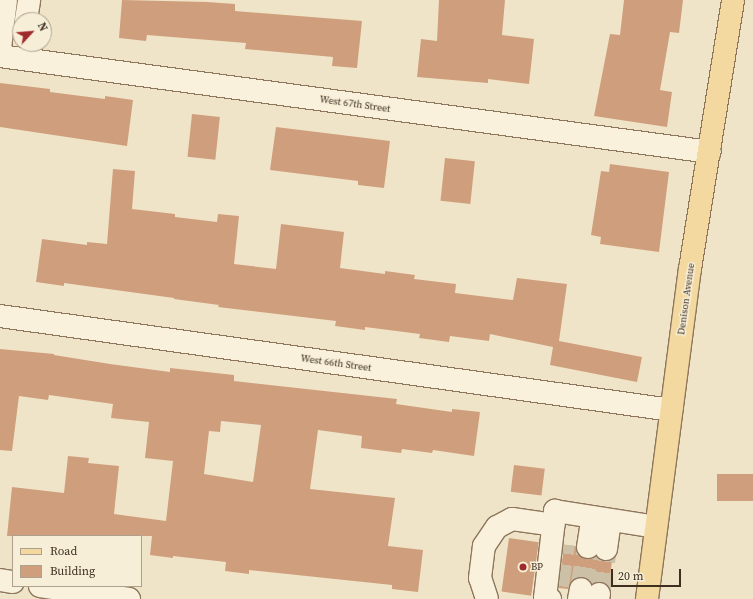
<!DOCTYPE html>
<html>
<head>
<meta charset="utf-8">
<style>
	body { margin:0 }
	#map { position:relative; width:753px; height:599px; overflow:hidden; background:#f0e4c8; font-family:"Source Serif 4",serif }
	div>[style] { position:absolute }
	.building>* { inset:0; background:#cf9f7d; transform-origin:0 0 }
	.minor-tunnel>* { height:22px; margin-top:-11px; transform-origin:0; background:repeating-linear-gradient(90deg,#ccc0a6 0 22px,transparent 0 33px) }
	.roads { filter:drop-shadow(1px 0 #8d765c) drop-shadow(-1px 0 #8d765c) drop-shadow(0 1px #8d765c) drop-shadow(0 -1px #8d765c) }
	.minor>* { height:22px; margin:-11px; padding:0 11px; transform-origin:11px; border-radius:11px; background:#faf1dc }
	.major>* { height:22px; margin:-11px; padding:0 11px; transform-origin:11px; border-radius:11px; background:#f3d9a0 }
	.dots>* { width:11px; height:11px; translate:-50% -50%; box-sizing:border-box; border:2px solid #f7eed8; border-radius:50% }
	span { translate:-50% -50%; white-space:nowrap; text-align:center; line-height:1.15; -webkit-text-stroke:3px #f7eed8; paint-order:stroke }
	.street-label { font-size:10px; color:#3d2e20 }
	.poi-label { font-size:10px; color:#3d2e20 }
	.left { translate:0 -50%; text-align:left }
	.legend { position:absolute; left:12px; top:535px; width:130px; height:52px; box-sizing:border-box; background:#f7eed8; border:1px solid #ada18e; margin:0; padding:5px 7px; list-style:none; font-size:12px; color:#3d2e20 }
	.legend li { display:flex; align-items:center; gap:8px; height:20px }
	.legend b { width:20px; border:1px solid #ada18e }
	.north { position:absolute; left:12px; top:12px; width:40px; height:40px; box-sizing:border-box; background:#f7eed8; border:1px solid #ada18e; border-radius:50%; rotate:64deg; font-size:11px; font-weight:700; line-height:16px; text-align:center; color:#3d2e20 }
	.north::after { content:''; display:block; margin:auto; width:14px; height:18px; background:#9e2a2b; clip-path:polygon(50% 0,100% 100%,50% 72%,0 100%) }
	.scale { position:absolute; left:611px; top:569px; width:70px; height:18px; box-sizing:border-box; border:2px solid #3d2e20; border-top:0; padding-left:5px; font-size:12px; line-height:14px; white-space:nowrap; color:#3d2e20; -webkit-text-stroke:3px #f7eed8; paint-order:stroke }
</style>
</head>
<body>
<div id="map">
	<div class="building">
		<div style="clip-path:polygon(122px 0,207px 2px,235px 4px,235px 11px,362px 21px,357px 68px,332px 66px,333px 57px,245px 49px,246px 43px,147px 35px,146px 41px,119px 38px)"></div>
		<div style="clip-path:polygon(439px 0,505px 0,502px 35px,534px 39px,529px 84px,488px 79px,488px 83px,417px 77px,421px 39px,437px 41px)"></div>
		<div style="clip-path:polygon(624px 0,683px 0,679px 33px,670px 32px,660px 90px,672px 92px,667px 127px,594px 116px,610px 34px,620px 35px)"></div>
		<div style="clip-path:polygon(0 83px,50px 89px,50px 92px,105px 99px,105px 96px,133px 100px,127px 146px,0 127px)"></div>
		<div style="left:192px;top:114px;width:28px;height:43px;rotate:6deg"></div>
		<div style="clip-path:polygon(276px 127px,390px 141px,384px 188px,358px 185px,358px 181px,270px 170px)"></div>
		<div style="left:445px;top:158px;width:30px;height:43px;rotate:6deg"></div>
		<div style="clip-path:polygon(610px 164px,669px 172px,659px 252px,600px 244px,601px 237px,591px 235px,601px 171px,609px 172px)"></div>
		<div style="clip-path:polygon(113px 169px,135px 171px,132px 209px,175px 214px,175px 217px,217px 222px,218px 214px,239px 216px,234px 264px,276px 269px,281px 224px,344px 232px,340px 268px,385px 274px,385px 271px,415px 275px,414px 279px,456px 284px,455px 293px,513px 300px,517px 278px,567px 284px,559px 341px,642px 357px,637px 382px,550px 365px,553px 347px,490px 334px,489px 341px,450px 336px,449px 342px,419px 338px,420px 334px,365px 327px,365px 330px,335px 326px,336px 321px,218px 307px,219px 305px,174px 299px,174px 298px,64px 283px,64px 286px,36px 282px,42px 239px,87px 245px,87px 242px,107px 244px)"></div>
		<div style="clip-path:polygon(evenodd,0 349px,54px 354px,54px 355px,110px 364px,170px 372px,170px 368px,234px 375px,234px 381px,397px 399px,396px 404px,452px 412px,452px 409px,480px 412px,474px 456px,433px 450px,432px 453px,402px 449px,401px 453px,361px 448px,362px 436px,318px 430px,310px 489px,395px 498px,388px 546px,423px 550px,418px 592px,392px 589px,392px 585px,249px 570px,249px 574px,225px 571px,226px 562px,173px 556px,173px 558px,150px 555px,152px 536px,7px 536px,12px 487px,64px 493px,68px 456px,89px 458px,88px 463px,119px 466px,114px 514px,166px 521px,173px 461px,145px 458px,149px 422px,111px 418px,113px 404px,49px 395px,48px 400px,19px 396px,12px 451px,0 450px,0 349px,221px 421px,261px 425px,253px 482px,204px 474px,209px 431px,220px 432px,221px 421px)"></div>
		<div style="left:514px;top:465px;width:31px;height:27px;rotate:7deg"></div>
		<div style="left:753px;top:474px;width:27px;height:36px;rotate:90deg"></div>
		<div style="left:509px;top:538px;width:30px;height:54px;rotate:8deg"></div>
		<div style="clip-path:polygon(564px 545px,576px 546px,580px 556px,586px 559px,592px 559px,596px 556px,604px 561px,612px 560px,609px 587px,601px 582px,592px 584px,589px 579px,583px 577px,577px 577px,572px 580px,568px 589px,559px 588px)"></div>
	</div>
	<div class="minor-tunnel">
		<div style="left:558px;top:586px;width:42px;rotate:-81.9deg"></div>
		<div style="left:581px;top:589px;width:43px;rotate:-80.5deg"></div>
		<div style="left:599px;top:594px;width:46px;rotate:-81.2deg"></div>
	</div>
	<div class="roads">
		<div class="minor">
			<div style="left:26px;top:20px;width:20px;rotate:-81deg"></div>
			<div style="left:0;top:48px;width:48px;rotate:-82.9deg"></div>
			<div style="left:0;top:56px;width:716px;rotate:7.7deg"></div>
			<div style="left:0;top:316px;width:678px;rotate:7.97deg"></div>
			<div style="left:588px;top:547px;width:30px;rotate:-81deg"></div>
			<div style="left:606px;top:549px;width:29px;rotate:-82deg"></div>
			<div style="left:0;top:580px;width:13px;rotate:9deg"></div>
			<div style="left:40px;top:586px;width:90px;rotate:8.3deg"></div>
			<div style="left:487px;top:599px;width:22px;rotate:-108deg"></div>
			<div style="left:480px;top:578px;width:32px;rotate:-83deg"></div>
			<div style="left:484px;top:546px;width:23px;rotate:-56deg"></div>
			<div style="left:497px;top:527px;width:17px;rotate:-28deg"></div>
			<div style="left:512px;top:519px;width:42px;rotate:8.1deg"></div>
			<div style="left:550px;top:599px;width:5px;rotate:-169deg"></div>
			<div style="left:545px;top:598px;width:88px;rotate:-83.4deg"></div>
			<div style="left:555px;top:511px;width:102px;rotate:9deg"></div>
			<div style="left:579px;top:599px;width:10px;rotate:-79deg"></div>
			<div style="left:598px;top:599px;width:5px;rotate:-79deg"></div>
		</div>
		<div class="major">
			<div style="left:647px;top:599px;width:333px;rotate:-82.6deg"></div>
			<div style="left:690px;top:269px;width:272px;rotate:-80.9deg"></div>
		</div>
	</div>
	<div class="dots">
		<div style="left:523px;top:567px;background:#9e2a2b"></div>
	</div>
	<div class="street-label">
		<span style="left:355px;top:104px;rotate:8deg">West 67th Street</span>
		<span style="left:686px;top:299px;rotate:-82deg">Denison Avenue</span>
		<span style="left:336px;top:363px;rotate:8deg">West 66th Street</span>
	</div>
	<div class="poi-label">
		<span class="left" style="left:531px;top:567px">BP</span>
	</div>
	<ul class="legend">
	<li><b style="height:5px;background:#f3d9a0"></b>Road</li>
	<li><b style="height:11px;background:#cf9f7d"></b>Building</li>
	</ul>
	<div class="north">N</div>
	<div class="scale">20 m</div>
</div>
</body>
</html>
